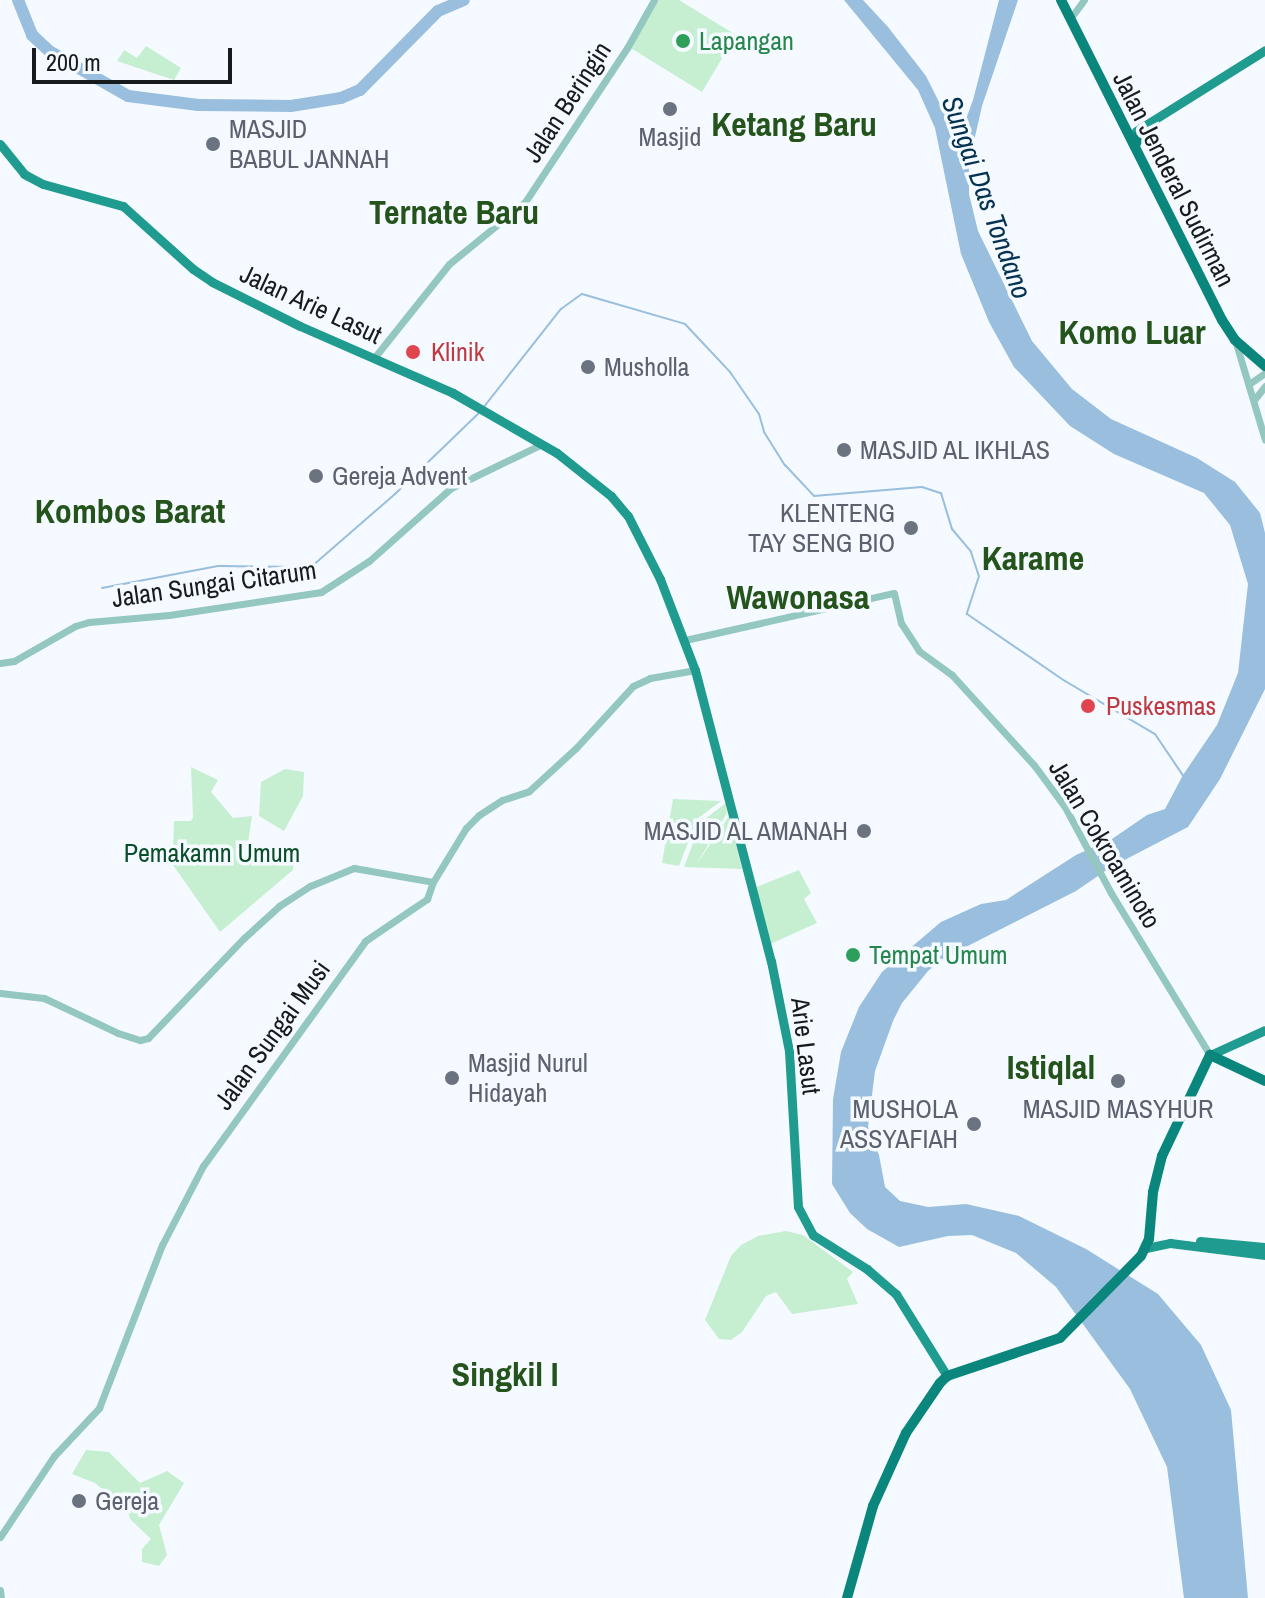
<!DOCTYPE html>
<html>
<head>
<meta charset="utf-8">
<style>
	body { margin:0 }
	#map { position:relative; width:1265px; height:1598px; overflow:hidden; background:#f4faff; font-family:"Archivo Narrow",sans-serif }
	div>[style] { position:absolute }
	.green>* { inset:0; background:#c6efd1 }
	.water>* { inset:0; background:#99bede }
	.stream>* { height:2px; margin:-1px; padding:0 1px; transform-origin:1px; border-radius:1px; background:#99bede }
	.river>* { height:12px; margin:-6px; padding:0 6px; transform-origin:6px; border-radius:6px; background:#99bede }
	.minor>* { height:7px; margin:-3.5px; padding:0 3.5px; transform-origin:3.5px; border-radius:3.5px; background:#94c7c0 }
	.major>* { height:9px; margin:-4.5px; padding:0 4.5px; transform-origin:4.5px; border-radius:4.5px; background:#209b90 }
	.highway>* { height:10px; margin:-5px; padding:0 5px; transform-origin:5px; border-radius:5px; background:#0a867d }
	.dots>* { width:22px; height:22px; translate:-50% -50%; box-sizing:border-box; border:4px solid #f4faff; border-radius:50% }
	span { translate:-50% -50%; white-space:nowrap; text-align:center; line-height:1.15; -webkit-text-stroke:7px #f4faff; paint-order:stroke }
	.leisure-label { font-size:26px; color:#27864d }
	.left { translate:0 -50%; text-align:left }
	.street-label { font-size:26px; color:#181b1d }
	.worship-label { font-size:26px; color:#5b616d }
	.right { translate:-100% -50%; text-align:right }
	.health-label { font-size:26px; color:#be3a42 }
	.park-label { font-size:26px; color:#0a4e29 }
	.water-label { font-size:28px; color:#063252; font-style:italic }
	.district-label { font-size:34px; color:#24531b; font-weight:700 }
	.scale { position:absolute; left:32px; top:48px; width:200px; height:36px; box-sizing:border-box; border:4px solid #181b1d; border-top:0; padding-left:10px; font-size:24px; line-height:28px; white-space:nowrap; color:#181b1d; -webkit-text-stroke:6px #f4faff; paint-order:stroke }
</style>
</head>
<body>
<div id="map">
	<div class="green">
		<div style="clip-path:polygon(657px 0,679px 0,736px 35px,702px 92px,629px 47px)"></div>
		<div style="clip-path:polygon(146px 46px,181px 68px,174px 80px,117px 61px,124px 50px,137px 58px)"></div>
		<div style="clip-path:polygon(191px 767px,218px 780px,211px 792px,233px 818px,252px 816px,248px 843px,295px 854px,293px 870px,220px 932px,166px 855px,173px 852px,174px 821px,191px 821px,193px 817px)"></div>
		<div style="clip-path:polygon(285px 769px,304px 772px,303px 796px,284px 831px,259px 816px,261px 782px)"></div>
		<div style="clip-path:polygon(673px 799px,721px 801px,697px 819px,679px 866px,662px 863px)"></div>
		<div style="clip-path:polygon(726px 803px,727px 813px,696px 865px,729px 816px,742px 869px,684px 867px,701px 822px)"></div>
		<div style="clip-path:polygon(799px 870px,811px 893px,804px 899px,817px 923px,768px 945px,754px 888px)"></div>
		<div style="clip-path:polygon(786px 1231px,803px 1235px,853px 1272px,847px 1279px,858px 1304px,792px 1314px,776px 1292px,766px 1296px,742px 1332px,731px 1340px,719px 1339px,705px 1320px,731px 1256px,741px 1245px,758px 1236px)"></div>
		<div style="clip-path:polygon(86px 1450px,109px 1452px,140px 1483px,167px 1471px,184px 1483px,159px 1525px,167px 1555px,159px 1566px,142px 1562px,142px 1549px,151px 1539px,130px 1519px,127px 1509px,95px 1483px,72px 1474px)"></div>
	</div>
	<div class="water">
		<div style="clip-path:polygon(844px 0,863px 0,888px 27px,926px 76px,952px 128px,956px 130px,966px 119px,973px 100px,999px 0,1018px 0,982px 106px,969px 163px,969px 194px,978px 231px,1032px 341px,1072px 389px,1111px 419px,1197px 458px,1235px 482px,1260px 513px,1265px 533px,1265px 689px,1220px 779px,1188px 827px,1111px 867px,1076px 891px,944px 958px,928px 971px,902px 1003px,893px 1021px,875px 1071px,868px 1127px,879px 1155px,885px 1187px,900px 1201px,928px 1207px,966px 1204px,1019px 1216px,1086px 1249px,1158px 1294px,1201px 1345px,1231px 1410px,1248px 1598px,1184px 1598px,1167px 1467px,1130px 1389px,1056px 1287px,1016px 1253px,972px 1235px,948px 1236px,899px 1247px,867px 1229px,850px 1213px,832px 1184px,833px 1099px,841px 1052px,859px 1007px,882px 972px,941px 922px,981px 904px,1006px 900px,1076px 855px,1112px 839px,1147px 815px,1165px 809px,1183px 775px,1217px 725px,1238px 673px,1248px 584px,1230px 525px,1204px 493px,1114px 454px,1070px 426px,1014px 367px,989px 322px,961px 254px,935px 128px,918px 90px)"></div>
	</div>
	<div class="stream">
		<div style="left:483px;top:408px;width:126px;rotate:-51.8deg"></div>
		<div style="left:561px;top:309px;width:26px;rotate:-36deg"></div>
		<div style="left:582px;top:294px;width:107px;rotate:16.2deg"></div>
		<div style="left:685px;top:324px;width:66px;rotate:46.8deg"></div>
		<div style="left:730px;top:372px;width:51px;rotate:55.4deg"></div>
		<div style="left:759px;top:414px;width:19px;rotate:74deg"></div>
		<div style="left:764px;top:432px;width:39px;rotate:58deg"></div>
		<div style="left:785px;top:465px;width:42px;rotate:46.9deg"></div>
		<div style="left:814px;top:496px;width:108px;rotate:-4.8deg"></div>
		<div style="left:922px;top:487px;width:20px;rotate:18deg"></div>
		<div style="left:941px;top:493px;width:38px;rotate:73deg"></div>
		<div style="left:952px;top:529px;width:30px;rotate:50deg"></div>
		<div style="left:971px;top:552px;width:25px;rotate:72deg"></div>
		<div style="left:979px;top:576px;width:40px;rotate:108deg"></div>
		<div style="left:967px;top:614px;width:119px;rotate:34.4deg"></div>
		<div style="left:1065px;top:681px;width:104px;rotate:30.5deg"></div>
		<div style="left:1155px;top:734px;width:52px;rotate:56deg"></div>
		<div style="left:102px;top:588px;width:118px;rotate:-10.7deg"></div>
		<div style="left:218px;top:566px;width:93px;rotate:0.6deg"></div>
		<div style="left:311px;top:567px;width:111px;rotate:-41deg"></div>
		<div style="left:395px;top:494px;width:117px;rotate:-44deg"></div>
	</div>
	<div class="river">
		<div style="left:18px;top:0;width:38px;rotate:68deg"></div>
		<div style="left:32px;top:35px;width:23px;rotate:43deg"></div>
		<div style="left:49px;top:51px;width:91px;rotate:29.7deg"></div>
		<div style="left:128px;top:96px;width:71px;rotate:7.3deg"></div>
		<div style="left:198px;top:105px;width:93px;rotate:0.6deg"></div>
		<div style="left:291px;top:106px;width:51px;rotate:-9.1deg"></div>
		<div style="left:341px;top:98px;width:21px;rotate:-23deg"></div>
		<div style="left:360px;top:90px;width:111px;rotate:-45.4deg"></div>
		<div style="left:438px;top:11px;width:28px;rotate:-23deg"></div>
	</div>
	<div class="minor">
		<div style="left:1070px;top:19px;width:24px;rotate:-54deg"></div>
		<div style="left:1235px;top:340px;width:104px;rotate:73.3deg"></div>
		<div style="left:374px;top:358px;width:120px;rotate:-51.4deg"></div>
		<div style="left:449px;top:264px;width:98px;rotate:-39.2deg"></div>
		<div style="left:525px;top:202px;width:185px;rotate:-56.5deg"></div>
		<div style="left:627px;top:48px;width:55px;rotate:-60.6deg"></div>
		<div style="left:1249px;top:384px;width:19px;rotate:-35deg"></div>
		<div style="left:1254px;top:400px;width:18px;rotate:-52deg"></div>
		<div style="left:685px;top:640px;width:214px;rotate:-12.7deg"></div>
		<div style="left:894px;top:593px;width:31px;rotate:77deg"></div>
		<div style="left:901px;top:623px;width:33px;rotate:57deg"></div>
		<div style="left:919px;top:651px;width:41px;rotate:36deg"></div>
		<div style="left:952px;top:675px;width:122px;rotate:47.7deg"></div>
		<div style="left:1034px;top:765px;width:52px;rotate:53.6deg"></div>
		<div style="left:1065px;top:807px;width:98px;rotate:61.9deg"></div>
		<div style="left:1111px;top:893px;width:190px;rotate:58.6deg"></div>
		<div style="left:0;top:663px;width:14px;rotate:-8deg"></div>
		<div style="left:14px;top:661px;width:70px;rotate:-29.8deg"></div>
		<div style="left:75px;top:626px;width:15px;rotate:-16deg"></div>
		<div style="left:89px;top:622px;width:80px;rotate:-5deg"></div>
		<div style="left:169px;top:615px;width:154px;rotate:-8.6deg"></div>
		<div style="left:321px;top:592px;width:57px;rotate:-32.9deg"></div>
		<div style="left:369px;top:561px;width:110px;rotate:-41.7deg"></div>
		<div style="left:451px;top:488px;width:101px;rotate:-25.8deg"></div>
		<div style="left:0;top:993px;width:44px;rotate:6.5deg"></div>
		<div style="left:44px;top:998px;width:82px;rotate:25.3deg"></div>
		<div style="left:118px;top:1033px;width:23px;rotate:18deg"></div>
		<div style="left:140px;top:1040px;width:8px;rotate:-14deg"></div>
		<div style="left:148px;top:1038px;width:139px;rotate:-46.2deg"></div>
		<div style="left:244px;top:938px;width:47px;rotate:-42.4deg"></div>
		<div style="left:279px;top:906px;width:37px;rotate:-33deg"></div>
		<div style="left:310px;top:886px;width:48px;rotate:-22.2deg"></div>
		<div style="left:354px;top:868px;width:80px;rotate:10deg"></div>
		<div style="left:0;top:1537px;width:97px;rotate:-56.3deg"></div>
		<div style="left:54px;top:1456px;width:66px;rotate:-46.8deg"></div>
		<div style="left:99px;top:1408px;width:175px;rotate:-68.9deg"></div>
		<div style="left:162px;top:1245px;width:89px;rotate:-62.6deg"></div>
		<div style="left:203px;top:1166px;width:277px;rotate:-54.2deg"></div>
		<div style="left:365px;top:941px;width:75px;rotate:-34.1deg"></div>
		<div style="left:427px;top:899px;width:18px;rotate:-71deg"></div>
		<div style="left:433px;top:882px;width:63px;rotate:-58.6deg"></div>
		<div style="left:466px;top:828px;width:18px;rotate:-45deg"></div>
		<div style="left:479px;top:815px;width:27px;rotate:-33deg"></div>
		<div style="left:502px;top:800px;width:28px;rotate:-18deg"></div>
		<div style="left:529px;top:791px;width:64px;rotate:-42.5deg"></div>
		<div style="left:576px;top:748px;width:84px;rotate:-47.4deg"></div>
		<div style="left:633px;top:686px;width:19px;rotate:-25deg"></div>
		<div style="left:650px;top:678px;width:46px;rotate:-10.1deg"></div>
		<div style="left:0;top:1590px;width:8px;rotate:83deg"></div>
	</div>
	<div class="major">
		<div style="left:1136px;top:131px;width:152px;rotate:-32.1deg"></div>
		<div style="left:0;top:144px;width:38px;rotate:51deg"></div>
		<div style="left:24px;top:174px;width:21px;rotate:28deg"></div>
		<div style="left:43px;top:184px;width:83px;rotate:15.4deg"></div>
		<div style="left:123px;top:206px;width:94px;rotate:42deg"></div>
		<div style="left:193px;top:269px;width:23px;rotate:34deg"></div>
		<div style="left:212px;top:282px;width:98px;rotate:26.6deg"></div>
		<div style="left:300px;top:326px;width:167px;rotate:23.6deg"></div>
		<div style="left:453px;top:393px;width:120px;rotate:30deg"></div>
		<div style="left:557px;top:453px;width:69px;rotate:38.5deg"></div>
		<div style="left:611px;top:496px;width:26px;rotate:50deg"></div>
		<div style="left:628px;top:516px;width:71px;rotate:63.1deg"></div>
		<div style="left:660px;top:579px;width:97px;rotate:69deg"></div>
		<div style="left:695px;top:670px;width:301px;rotate:75.4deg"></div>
		<div style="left:771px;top:961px;width:92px;rotate:78.7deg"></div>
		<div style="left:789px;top:1051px;width:156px;rotate:86.7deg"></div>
		<div style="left:798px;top:1207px;width:32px;rotate:62deg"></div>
		<div style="left:813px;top:1235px;width:64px;rotate:32.2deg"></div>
		<div style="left:867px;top:1269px;width:38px;rotate:41deg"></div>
		<div style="left:896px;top:1294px;width:97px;rotate:58.1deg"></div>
		<div style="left:1210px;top:1055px;width:60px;rotate:-24.4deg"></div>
		<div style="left:1200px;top:1241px;width:65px;rotate:5.3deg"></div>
		<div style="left:1146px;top:1248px;width:25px;rotate:-12deg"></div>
		<div style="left:1170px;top:1243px;width:96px;rotate:7.2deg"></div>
	</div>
	<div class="highway">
		<div style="left:1061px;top:0;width:358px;rotate:63.3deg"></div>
		<div style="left:1222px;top:320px;width:24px;rotate:57deg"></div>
		<div style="left:1235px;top:340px;width:40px;rotate:41deg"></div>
		<div style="left:1135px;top:146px;width:19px;rotate:-69deg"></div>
		<div style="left:847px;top:1598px;width:96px;rotate:-74.2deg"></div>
		<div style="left:873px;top:1506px;width:80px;rotate:-65.7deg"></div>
		<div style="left:906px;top:1433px;width:60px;rotate:-55.8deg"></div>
		<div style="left:940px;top:1383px;width:10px;rotate:-45deg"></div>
		<div style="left:947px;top:1376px;width:119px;rotate:-18.6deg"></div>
		<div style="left:1060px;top:1338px;width:115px;rotate:-45.4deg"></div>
		<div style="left:1141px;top:1256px;width:19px;rotate:-65deg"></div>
		<div style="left:1149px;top:1239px;width:47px;rotate:-85.1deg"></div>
		<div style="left:1153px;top:1192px;width:37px;rotate:-76deg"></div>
		<div style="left:1162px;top:1156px;width:112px;rotate:-64.6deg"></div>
		<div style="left:1210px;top:1055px;width:61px;rotate:25.3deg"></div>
	</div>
	<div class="dots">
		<div style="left:683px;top:41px;background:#2e9e5b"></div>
		<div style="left:670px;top:109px;background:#6b7280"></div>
		<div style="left:213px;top:144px;background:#6b7280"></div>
		<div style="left:413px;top:352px;background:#e0444e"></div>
		<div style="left:588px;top:367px;background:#6b7280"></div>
		<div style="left:844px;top:450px;background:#6b7280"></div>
		<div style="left:316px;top:476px;background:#6b7280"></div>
		<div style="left:911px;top:528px;background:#6b7280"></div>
		<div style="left:1088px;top:706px;background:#e0444e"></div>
		<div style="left:864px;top:831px;background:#6b7280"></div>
		<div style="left:853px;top:955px;background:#2e9e5b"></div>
		<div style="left:452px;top:1078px;background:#6b7280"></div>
		<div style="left:1118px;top:1081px;background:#6b7280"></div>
		<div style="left:974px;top:1124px;background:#6b7280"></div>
		<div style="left:79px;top:1501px;background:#6b7280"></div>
	</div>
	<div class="leisure-label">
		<span class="left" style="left:699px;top:41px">Lapangan</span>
		<span class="left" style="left:869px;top:955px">Tempat Umum</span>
	</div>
	<div class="street-label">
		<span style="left:567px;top:102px;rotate:-57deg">Jalan Beringin</span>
		<span style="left:1174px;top:179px;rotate:63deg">Jalan Jenderal Sudirman</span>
		<span style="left:311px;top:304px;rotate:25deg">Jalan Arie Lasut</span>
		<span style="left:214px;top:584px;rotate:-8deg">Jalan Sungai Citarum</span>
		<span style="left:1105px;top:844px;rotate:59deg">Jalan Cokroaminoto</span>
		<span style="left:272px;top:1035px;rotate:-54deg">Jalan Sungai Musi</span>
		<span style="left:806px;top:1046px;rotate:83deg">Arie Lasut</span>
	</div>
	<div class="worship-label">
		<span class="left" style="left:229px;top:144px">MASJID<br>BABUL JANNAH</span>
		<span style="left:670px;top:137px">Masjid</span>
		<span class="left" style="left:604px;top:367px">Musholla</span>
		<span class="left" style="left:860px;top:450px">MASJID AL IKHLAS</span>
		<span class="left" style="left:332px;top:476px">Gereja Advent</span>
		<span class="right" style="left:895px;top:528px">KLENTENG<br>TAY SENG BIO</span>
		<span class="right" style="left:848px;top:831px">MASJID AL AMANAH</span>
		<span class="left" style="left:468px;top:1078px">Masjid Nurul<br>Hidayah</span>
		<span class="right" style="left:958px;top:1124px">MUSHOLA<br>ASSYAFIAH</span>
		<span style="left:1118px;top:1109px">MASJID MASYHUR</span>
		<span class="left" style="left:95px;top:1501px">Gereja</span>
	</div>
	<div class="health-label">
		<span class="left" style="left:431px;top:352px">Klinik</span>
		<span class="left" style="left:1106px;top:706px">Puskesmas</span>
	</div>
	<div class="park-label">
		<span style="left:212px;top:853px">Pemakamn Umum</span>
	</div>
	<div class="water-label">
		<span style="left:987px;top:197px;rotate:70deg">Sungai Das Tondano</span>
	</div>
	<div class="district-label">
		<span style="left:794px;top:125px">Ketang Baru</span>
		<span style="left:454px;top:213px">Ternate Baru</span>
		<span style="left:1132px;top:333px">Komo Luar</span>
		<span style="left:130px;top:512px">Kombos Barat</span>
		<span style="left:1033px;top:559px">Karame</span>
		<span style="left:798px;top:598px">Wawonasa</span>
		<span style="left:1051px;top:1068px">Istiqlal</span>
		<span style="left:505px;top:1375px">Singkil I</span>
	</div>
	<div class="scale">200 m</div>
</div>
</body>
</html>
